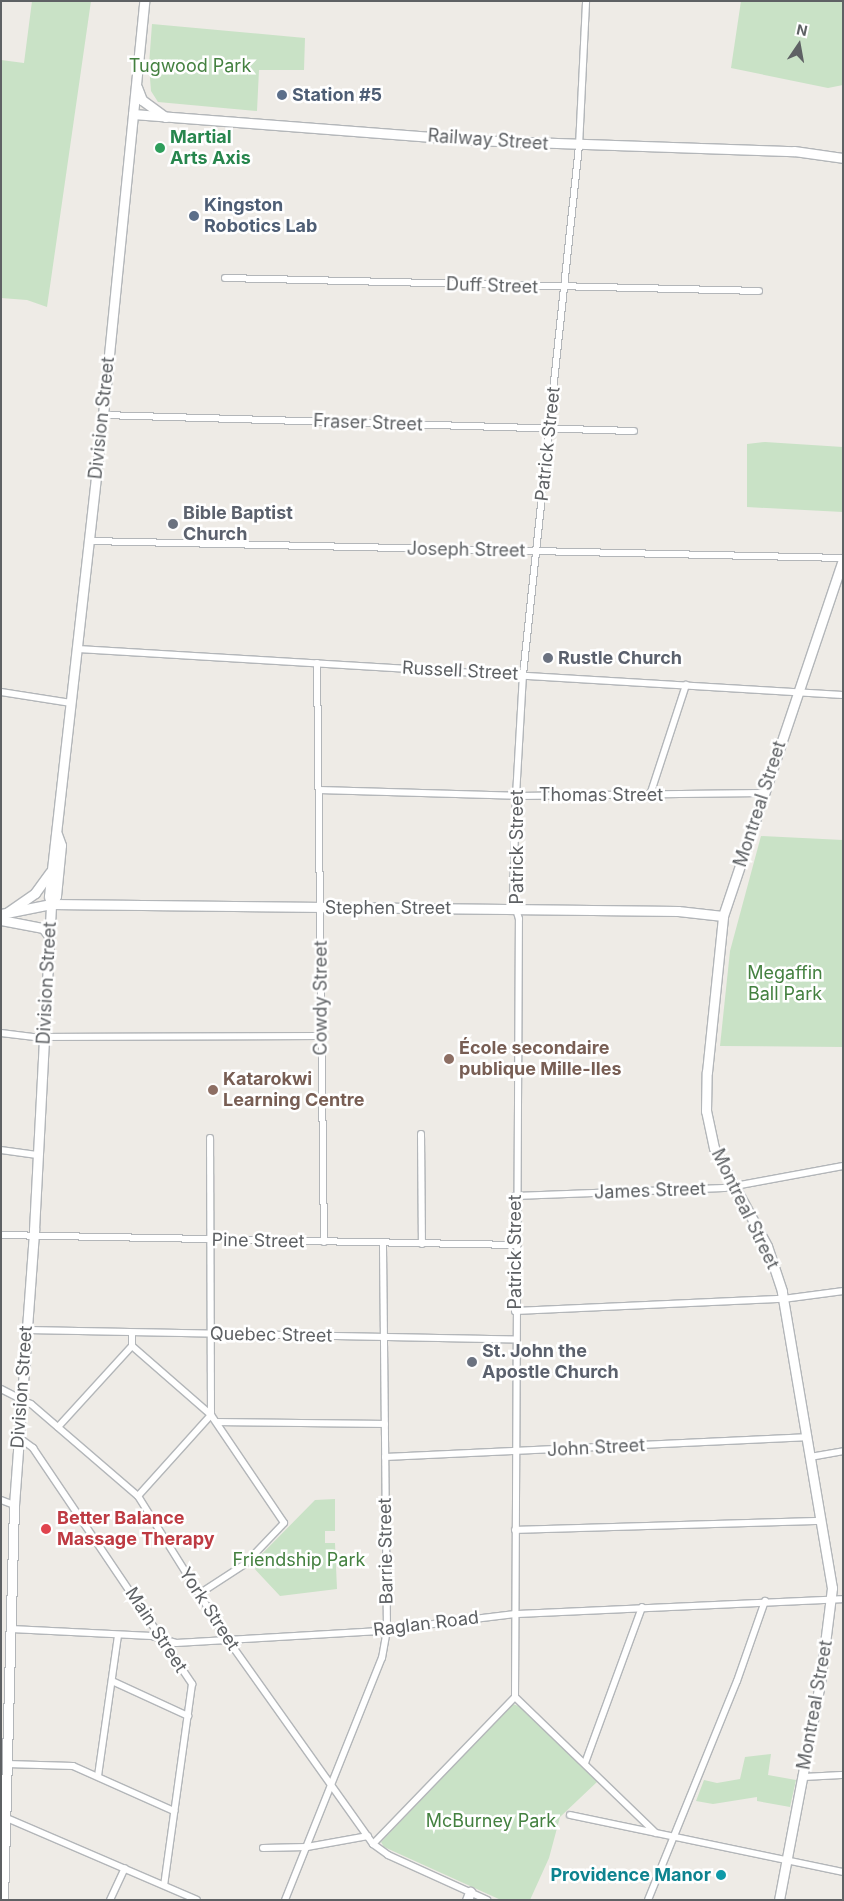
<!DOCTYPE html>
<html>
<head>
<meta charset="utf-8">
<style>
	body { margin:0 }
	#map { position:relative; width:844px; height:1901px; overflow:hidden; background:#eeebe6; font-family:Inter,sans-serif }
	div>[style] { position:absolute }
	.green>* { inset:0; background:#c9e2c6 }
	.roads { filter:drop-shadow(1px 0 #b3b6b9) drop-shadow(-1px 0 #b3b6b9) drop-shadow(0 1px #b3b6b9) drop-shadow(0 -1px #b3b6b9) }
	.street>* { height:6px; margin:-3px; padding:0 3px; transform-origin:3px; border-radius:3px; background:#fff }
	.secondary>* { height:9px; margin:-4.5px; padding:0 4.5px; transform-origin:4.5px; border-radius:4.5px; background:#fff }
	.dots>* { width:14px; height:14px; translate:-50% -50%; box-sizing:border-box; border:2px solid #fff; border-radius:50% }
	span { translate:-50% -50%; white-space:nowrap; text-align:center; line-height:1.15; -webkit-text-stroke:5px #fff; paint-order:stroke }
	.park-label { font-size:18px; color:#448140 }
	.service-label { font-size:18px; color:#4e5e75; font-weight:700 }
	.left { translate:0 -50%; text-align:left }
	.leisure-label { font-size:18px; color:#27864d; font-weight:700 }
	.street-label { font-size:18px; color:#5e6164 }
	.worship-label { font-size:18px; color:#5b616d; font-weight:700 }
	.education-label { font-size:18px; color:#785e54; font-weight:700 }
	.health-label { font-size:18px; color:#be3a42; font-weight:700 }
	.culture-label { font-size:18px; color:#0d838f; font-weight:700 }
	.right { translate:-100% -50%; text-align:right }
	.frame { position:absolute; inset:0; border:2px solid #5e6164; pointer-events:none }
	.north { position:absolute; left:774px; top:20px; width:50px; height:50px; -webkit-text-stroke:4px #fff; paint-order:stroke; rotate:12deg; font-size:14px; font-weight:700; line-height:20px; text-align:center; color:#5e6164 }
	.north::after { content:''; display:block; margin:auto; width:18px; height:22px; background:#5e6164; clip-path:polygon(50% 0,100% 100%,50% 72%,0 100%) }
</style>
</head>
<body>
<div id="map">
	<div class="green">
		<div style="clip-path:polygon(32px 1px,91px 1px,47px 307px,27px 300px,1px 298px,1px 60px,24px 63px)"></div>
		<div style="clip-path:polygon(741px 1px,843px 1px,843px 85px,828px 88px,731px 68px)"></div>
		<div style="clip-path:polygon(152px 24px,305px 38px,304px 70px,259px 70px,257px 111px,158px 102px,151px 91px,149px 65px)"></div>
		<div style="clip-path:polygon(765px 442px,843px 447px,843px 512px,747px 507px,747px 444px)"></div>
		<div style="clip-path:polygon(761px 836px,843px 840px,843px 1047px,720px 1046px,730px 951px)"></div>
		<div style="clip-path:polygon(335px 1499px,335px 1531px,325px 1531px,325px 1543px,335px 1543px,337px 1589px,280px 1596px,251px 1565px,315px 1500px)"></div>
		<div style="clip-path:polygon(513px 1704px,521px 1707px,598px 1781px,560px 1817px,549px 1858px,530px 1900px,501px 1900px,384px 1847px,381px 1842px)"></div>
		<div style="clip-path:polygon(771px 1754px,768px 1775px,796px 1780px,790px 1807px,757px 1801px,757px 1797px,713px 1804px,696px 1801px,704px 1780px,717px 1783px,740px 1779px,745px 1757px)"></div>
	</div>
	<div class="roads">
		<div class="street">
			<div style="left:225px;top:278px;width:534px;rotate:1.39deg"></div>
			<div style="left:103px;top:415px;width:531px;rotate:1.73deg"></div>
			<div style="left:89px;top:541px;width:754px;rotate:1.29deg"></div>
			<div style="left:78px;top:649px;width:766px;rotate:3.44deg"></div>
			<div style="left:317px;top:663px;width:579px;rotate:89.31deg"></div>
			<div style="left:1px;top:692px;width:71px;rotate:8.9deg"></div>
			<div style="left:319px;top:790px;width:197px;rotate:1.7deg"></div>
			<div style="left:516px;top:796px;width:247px;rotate:-0.7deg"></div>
			<div style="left:650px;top:795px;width:116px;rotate:-71.9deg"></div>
			<div style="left:1px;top:1033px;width:34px;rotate:7deg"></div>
			<div style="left:35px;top:1037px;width:286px;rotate:-0.2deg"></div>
			<div style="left:421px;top:1134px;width:110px;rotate:89.5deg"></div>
			<div style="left:1px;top:1150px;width:37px;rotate:8deg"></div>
			<div style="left:515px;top:1196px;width:209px;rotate:-2.2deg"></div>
			<div style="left:724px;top:1188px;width:121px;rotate:-10.5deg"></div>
			<div style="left:1px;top:1235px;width:514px;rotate:1.11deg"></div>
			<div style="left:515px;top:1311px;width:268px;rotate:-2.6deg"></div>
			<div style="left:783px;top:1299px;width:61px;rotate:-7.6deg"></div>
			<div style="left:27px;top:1330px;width:489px;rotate:1.1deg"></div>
			<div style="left:132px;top:1333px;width:13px;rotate:90deg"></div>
			<div style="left:132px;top:1346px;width:105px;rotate:41.1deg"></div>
			<div style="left:211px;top:1415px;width:130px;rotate:55.9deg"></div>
			<div style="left:284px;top:1523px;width:57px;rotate:133.6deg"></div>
			<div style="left:245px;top:1564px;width:55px;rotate:146.9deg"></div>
			<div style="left:1px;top:1389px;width:34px;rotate:27deg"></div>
			<div style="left:31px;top:1404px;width:141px;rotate:40.7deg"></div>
			<div style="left:138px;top:1496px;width:170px;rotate:58deg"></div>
			<div style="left:228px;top:1640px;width:250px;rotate:54.6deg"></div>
			<div style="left:373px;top:1844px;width:19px;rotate:36deg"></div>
			<div style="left:388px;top:1855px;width:109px;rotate:24.4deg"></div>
			<div style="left:217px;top:1422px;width:168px;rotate:0.7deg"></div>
			<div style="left:58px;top:1427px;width:110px;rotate:-47.6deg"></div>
			<div style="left:18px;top:1437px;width:19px;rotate:36deg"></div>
			<div style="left:33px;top:1448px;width:285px;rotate:56deg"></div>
			<div style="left:192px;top:1684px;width:203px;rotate:97.9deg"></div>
			<div style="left:385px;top:1457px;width:421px;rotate:-2.7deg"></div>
			<div style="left:810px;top:1457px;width:34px;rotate:-10deg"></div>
			<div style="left:138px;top:1496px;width:109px;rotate:-48deg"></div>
			<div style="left:211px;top:1415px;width:277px;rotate:-90.2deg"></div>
			<div style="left:1px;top:1500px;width:14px;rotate:21deg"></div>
			<div style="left:515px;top:1530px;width:306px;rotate:-1.7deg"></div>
			<div style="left:11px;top:1629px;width:141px;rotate:2.8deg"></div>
			<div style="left:152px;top:1636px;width:25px;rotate:16deg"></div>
			<div style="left:176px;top:1643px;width:200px;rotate:-3.4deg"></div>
			<div style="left:376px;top:1631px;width:140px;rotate:-7deg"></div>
			<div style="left:515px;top:1614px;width:328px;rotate:-2.6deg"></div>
			<div style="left:112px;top:1681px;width:84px;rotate:24.7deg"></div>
			<div style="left:515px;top:1697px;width:778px;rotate:-89.71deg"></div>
			<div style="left:519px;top:919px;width:21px;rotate:-107deg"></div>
			<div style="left:513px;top:899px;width:103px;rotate:-88.3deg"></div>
			<div style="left:516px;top:796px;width:121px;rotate:-86.7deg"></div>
			<div style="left:523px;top:675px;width:532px;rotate:-83.96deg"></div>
			<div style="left:579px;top:146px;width:145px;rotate:-87.2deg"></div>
			<div style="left:515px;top:1697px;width:196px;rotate:44deg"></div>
			<div style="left:585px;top:1763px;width:166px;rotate:-69.9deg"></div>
			<div style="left:7px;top:1764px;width:66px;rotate:1.7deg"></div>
			<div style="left:73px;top:1766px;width:111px;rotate:24deg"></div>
			<div style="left:98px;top:1776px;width:142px;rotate:-81.9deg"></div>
			<div style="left:802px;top:1777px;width:41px;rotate:-2.8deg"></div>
			<div style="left:570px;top:1815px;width:279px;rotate:11.8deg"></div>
			<div style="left:2px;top:1816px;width:212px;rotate:23.3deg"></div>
			<div style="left:373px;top:1844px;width:204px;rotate:-46deg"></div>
			<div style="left:263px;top:1848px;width:44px;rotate:-1.3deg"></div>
			<div style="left:307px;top:1847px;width:62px;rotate:-10.2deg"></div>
			<div style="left:110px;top:1900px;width:35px;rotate:-65deg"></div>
			<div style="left:285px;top:1900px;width:261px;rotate:-68.2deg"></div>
			<div style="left:382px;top:1658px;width:29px;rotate:-80deg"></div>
			<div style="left:387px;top:1629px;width:386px;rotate:-90.6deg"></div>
			<div style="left:648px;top:1900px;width:236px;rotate:-67.9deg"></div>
			<div style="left:737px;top:1681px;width:85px;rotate:-70.7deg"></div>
		</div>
		<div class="secondary">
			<div style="left:137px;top:87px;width:14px;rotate:69deg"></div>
			<div style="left:142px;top:100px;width:29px;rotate:36deg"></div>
			<div style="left:133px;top:114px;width:339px;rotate:4.4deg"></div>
			<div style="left:471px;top:140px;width:323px;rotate:2deg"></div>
			<div style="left:794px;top:151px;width:49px;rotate:8.1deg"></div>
			<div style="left:51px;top:904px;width:9px;rotate:-58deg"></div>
			<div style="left:56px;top:896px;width:51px;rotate:-84.4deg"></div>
			<div style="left:61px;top:845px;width:12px;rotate:-110deg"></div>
			<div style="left:8px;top:912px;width:33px;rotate:-35deg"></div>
			<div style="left:35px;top:893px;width:26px;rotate:-54deg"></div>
			<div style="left:1px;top:914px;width:51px;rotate:-11.3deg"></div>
			<div style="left:51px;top:904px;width:627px;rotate:0.64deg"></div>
			<div style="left:678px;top:911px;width:45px;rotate:6.3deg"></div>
			<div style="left:1px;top:920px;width:43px;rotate:10.8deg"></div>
			<div style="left:43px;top:928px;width:11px;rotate:52deg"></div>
			<div style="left:3px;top:1900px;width:395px;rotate:-88.4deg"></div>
			<div style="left:14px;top:1505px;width:276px;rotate:-85.8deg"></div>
			<div style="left:34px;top:1230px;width:326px;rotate:-87deg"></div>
			<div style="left:51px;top:904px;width:8px;rotate:-104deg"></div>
			<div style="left:49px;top:896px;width:484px;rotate:-83.6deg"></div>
			<div style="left:103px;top:415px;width:416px;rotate:-84.3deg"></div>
			<div style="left:467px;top:1900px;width:9px;rotate:-69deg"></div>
			<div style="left:779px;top:1900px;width:221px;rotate:-79.3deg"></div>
			<div style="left:820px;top:1683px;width:96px;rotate:-82.8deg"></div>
			<div style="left:832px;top:1588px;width:301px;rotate:-99.6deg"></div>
			<div style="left:782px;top:1291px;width:47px;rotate:-108.4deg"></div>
			<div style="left:767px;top:1246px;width:111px;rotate:-118.4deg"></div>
			<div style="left:714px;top:1148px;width:38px;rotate:-102deg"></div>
			<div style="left:706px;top:1111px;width:39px;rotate:-89deg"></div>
			<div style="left:707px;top:1072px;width:157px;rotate:-84.1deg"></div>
			<div style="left:723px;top:916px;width:376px;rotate:-71.4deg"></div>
		</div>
	</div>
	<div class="dots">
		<div style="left:282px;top:95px;background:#5c6f8a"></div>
		<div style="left:160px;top:148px;background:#2e9e5b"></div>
		<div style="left:194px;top:216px;background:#5c6f8a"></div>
		<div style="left:173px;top:524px;background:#6b7280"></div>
		<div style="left:548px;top:658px;background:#6b7280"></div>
		<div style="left:449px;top:1059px;background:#8d6e63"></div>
		<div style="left:213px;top:1090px;background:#8d6e63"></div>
		<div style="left:472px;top:1362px;background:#6b7280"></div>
		<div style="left:46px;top:1529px;background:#e0444e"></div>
		<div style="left:721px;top:1875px;background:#0f9aa8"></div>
	</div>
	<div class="park-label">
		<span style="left:190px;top:66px">Tugwood Park</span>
		<span style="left:785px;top:984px">Megaffin<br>Ball Park</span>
		<span style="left:299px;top:1560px">Friendship Park</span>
		<span style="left:491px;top:1821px">McBurney Park</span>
	</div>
	<div class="service-label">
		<span class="left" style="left:292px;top:95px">Station #5</span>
		<span class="left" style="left:204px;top:216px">Kingston<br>Robotics Lab</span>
	</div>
	<div class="leisure-label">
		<span class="left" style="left:170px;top:148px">Martial<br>Arts Axis</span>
	</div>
	<div class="street-label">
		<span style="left:488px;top:140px;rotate:4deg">Railway Street</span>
		<span style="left:492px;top:286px;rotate:2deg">Duff Street</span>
		<span style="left:102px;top:418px;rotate:-84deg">Division Street</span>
		<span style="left:368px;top:423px;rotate:2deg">Fraser Street</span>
		<span style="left:548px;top:444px;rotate:-84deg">Patrick Street</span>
		<span style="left:466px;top:550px;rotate:1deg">Joseph Street</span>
		<span style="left:460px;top:671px;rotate:3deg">Russell Street</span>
		<span style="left:601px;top:795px">Thomas Street</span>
		<span style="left:760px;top:804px;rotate:-72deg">Montreal Street</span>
		<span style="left:517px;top:847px;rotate:-90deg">Patrick Street</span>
		<span style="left:388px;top:908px">Stephen Street</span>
		<span style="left:47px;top:983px;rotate:-87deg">Division Street</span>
		<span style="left:321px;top:998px;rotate:-90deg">Cowdy Street</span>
		<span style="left:650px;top:1191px;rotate:-2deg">James Street</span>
		<span style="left:745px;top:1209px;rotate:64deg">Montreal Street</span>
		<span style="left:258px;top:1241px;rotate:1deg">Pine Street</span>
		<span style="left:515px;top:1252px;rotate:-90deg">Patrick Street</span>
		<span style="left:271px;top:1335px;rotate:1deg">Quebec Street</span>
		<span style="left:22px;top:1387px;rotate:-86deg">Division Street</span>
		<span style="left:596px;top:1448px;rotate:-3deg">John Street</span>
		<span style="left:386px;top:1551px;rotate:-91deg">Barrie Street</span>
		<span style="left:209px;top:1609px;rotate:57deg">York Street</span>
		<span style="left:426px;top:1624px;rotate:-7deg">Raglan Road</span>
		<span style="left:156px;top:1630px;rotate:57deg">Main Street</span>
		<span style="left:815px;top:1705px;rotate:-80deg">Montreal Street</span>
	</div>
	<div class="worship-label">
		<span class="left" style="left:183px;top:524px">Bible Baptist<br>Church</span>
		<span class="left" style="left:558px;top:658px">Rustle Church</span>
		<span class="left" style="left:482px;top:1362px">St. John the<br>Apostle Church</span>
	</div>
	<div class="education-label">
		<span class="left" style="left:459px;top:1059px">École secondaire<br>publique Mille-Iles</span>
		<span class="left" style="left:223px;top:1090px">Katarokwi<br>Learning Centre</span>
	</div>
	<div class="health-label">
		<span class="left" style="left:57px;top:1529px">Better Balance<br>Massage Therapy</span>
	</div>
	<div class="culture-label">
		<span class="right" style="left:711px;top:1875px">Providence Manor</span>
	</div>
	<div class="frame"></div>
	<div class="north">N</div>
</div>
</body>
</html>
